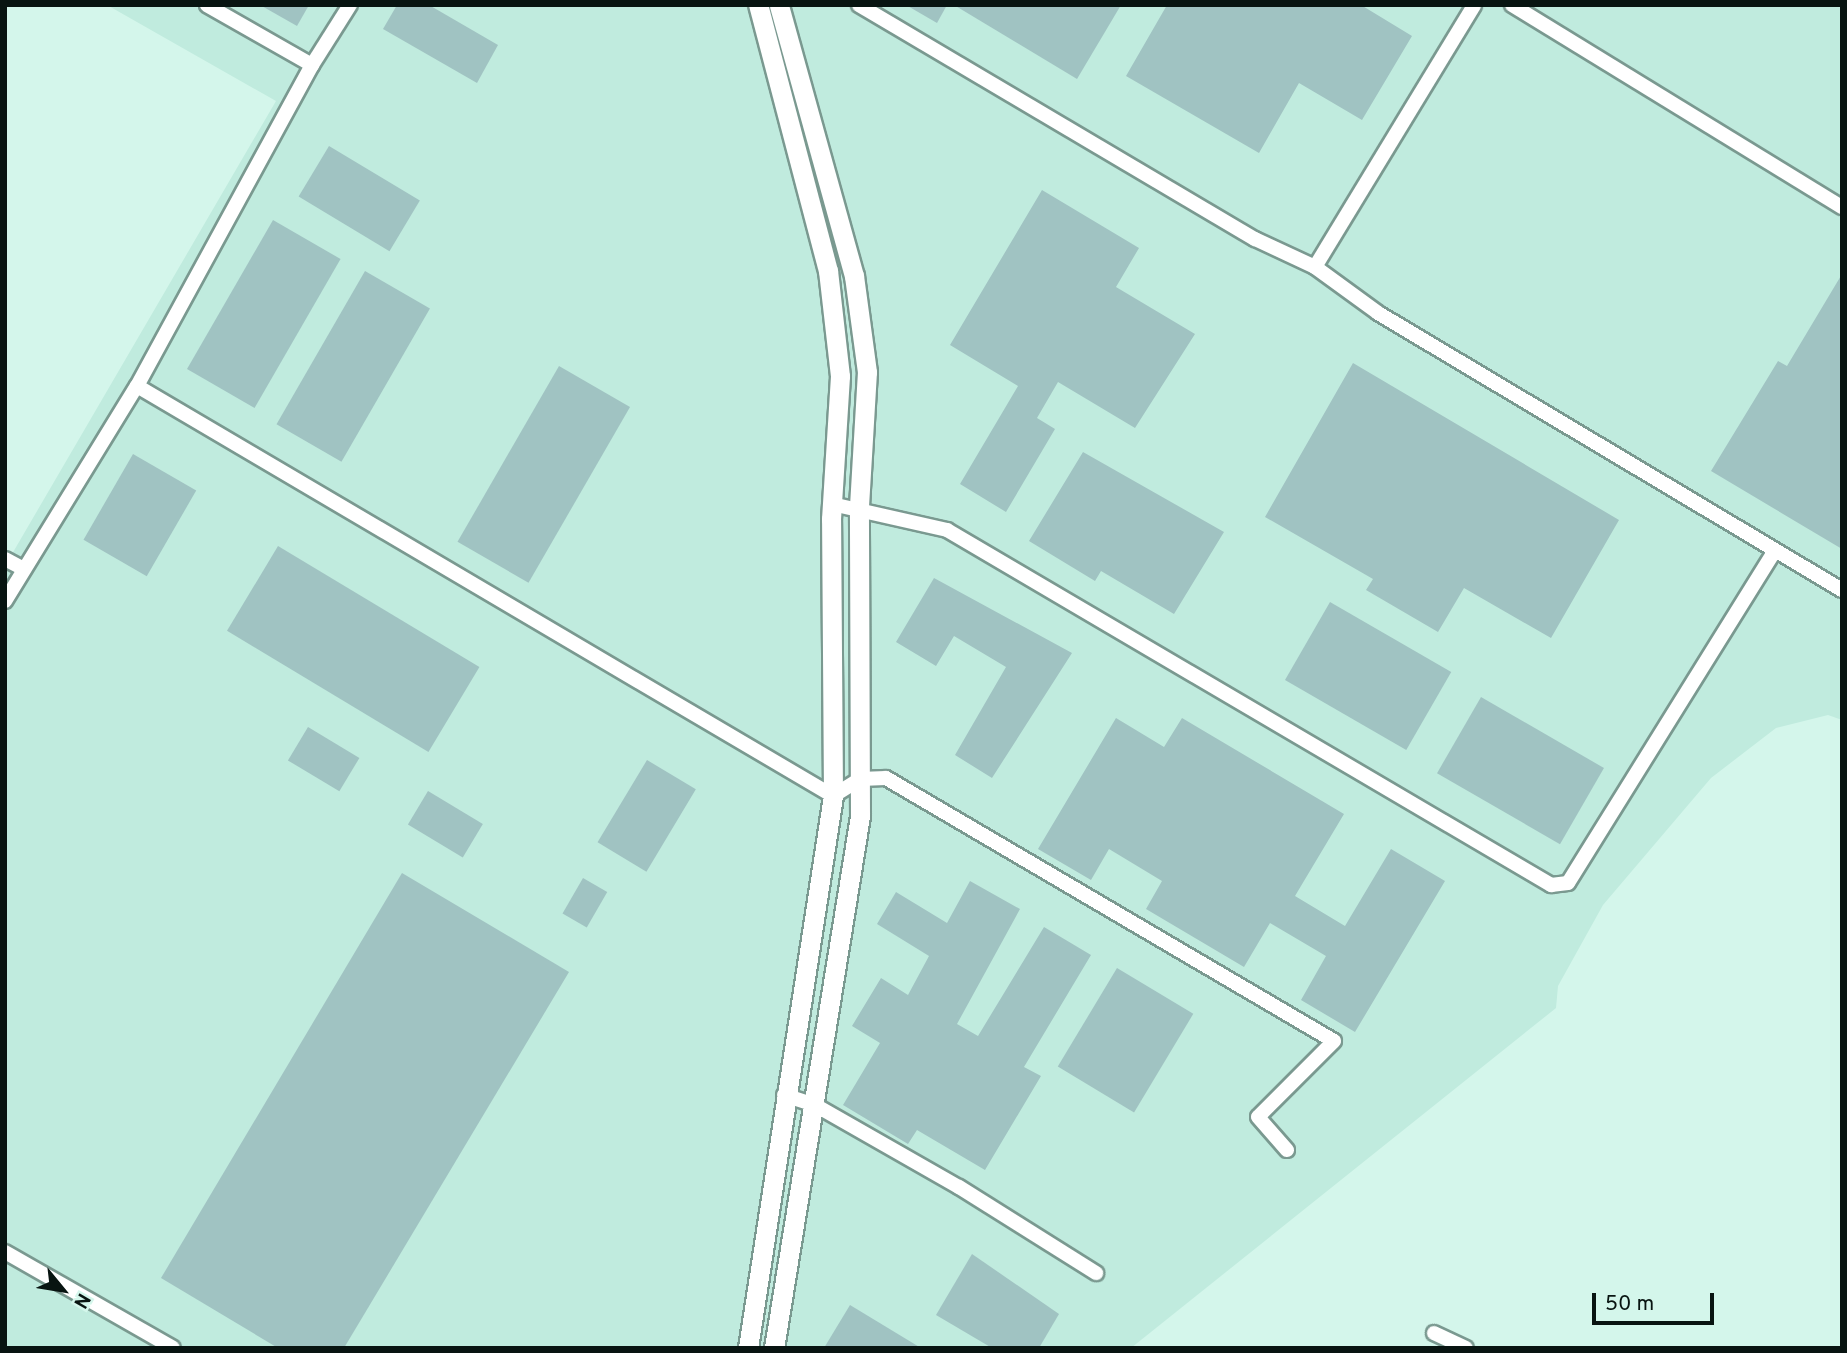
<!DOCTYPE html>
<html>
<head>
<meta charset="utf-8">
<style>
	body { margin:0 }
	#map { position:relative; width:1847px; height:1353px; overflow:hidden; background:#d4f6eb; font-family:Overpass,sans-serif }
	div>[style] { position:absolute }
	.built>* { inset:0; background:#c0ebde }
	.building>* { inset:0; background:#a0c3c2; transform-origin:0 0 }
	.roads { filter:drop-shadow(2px 0 #7a9990) drop-shadow(-2px 0 #7a9990) drop-shadow(0 2px #7a9990) drop-shadow(0 -2px #7a9990) }
	.minor>* { height:14px; margin:-7px; padding:0 7px; transform-origin:7px; border-radius:7px; background:#fff }
	.tertiary>* { height:19px; margin:-9.5px; padding:0 9.5px; transform-origin:9.5px; border-radius:9.5px; background:#fff }
	span { translate:-50% -50%; white-space:nowrap; text-align:center; line-height:1.15; -webkit-text-stroke:5px #d4f6eb; paint-order:stroke }
	.frame { position:absolute; inset:0; border:7px solid #081411; pointer-events:none }
	.north { position:absolute; left:28px; top:1255px; width:70px; height:70px; -webkit-text-stroke:5px #d4f6eb; paint-order:stroke; rotate:120deg; font-size:19px; font-weight:700; line-height:28px; text-align:center; color:#081411 }
	.north::after { content:''; display:block; margin:auto; width:24px; height:32px; background:#081411; clip-path:polygon(50% 0,100% 100%,50% 72%,0 100%) }
	.scale { position:absolute; left:1592px; top:1293px; width:122px; height:32px; box-sizing:border-box; border:4px solid #081411; border-top:0; padding-left:9px; font-size:21px; line-height:24px; white-space:nowrap; color:#081411; -webkit-text-stroke:5px #d4f6eb; paint-order:stroke }
</style>
</head>
<body>
<div id="map">
	<div class="built">
		<div style="clip-path:polygon(107px 5px,1842px 5px,1842px 720px,1828px 715px,1776px 728px,1711px 778px,1603px 905px,1558px 986px,1556px 1008px,1131px 1348px,5px 1348px,5px 566px,276px 101px)"></div>
	</div>
	<div class="building">
		<div style="clip-path:polygon(260px 5px,309px 5px,297px 26px)"></div>
		<div style="clip-path:polygon(397px 5px,429px 5px,498px 45px,477px 83px,383px 29px)"></div>
		<div style="clip-path:polygon(906px 5px,947px 5px,937px 23px)"></div>
		<div style="clip-path:polygon(954px 5px,1121px 5px,1077px 79px)"></div>
		<div style="clip-path:polygon(1167px 5px,1361px 5px,1412px 36px,1362px 120px,1299px 83px,1259px 153px,1126px 76px)"></div>
		<div style="left:329px;top:146px;width:106px;height:59px;rotate:31deg"></div>
		<div style="clip-path:polygon(1042px 190px,1139px 248px,1116px 287px,1195px 334px,1135px 428px,1058px 382px,1037px 418px,1055px 429px,1006px 512px,960px 484px,1018px 386px,950px 345px)"></div>
		<div style="left:273px;top:220px;width:78px;height:172px;rotate:30deg"></div>
		<div style="left:365px;top:271px;width:75px;height:177px;rotate:30deg"></div>
		<div style="clip-path:polygon(1842px 274px,1842px 549px,1711px 471px,1778px 361px,1787px 366px)"></div>
		<div style="clip-path:polygon(1353px 363px,1619px 520px,1551px 638px,1464px 588px,1438px 632px,1366px 590px,1373px 579px,1265px 517px)"></div>
		<div style="left:559px;top:366px;width:82px;height:203px;rotate:30deg"></div>
		<div style="clip-path:polygon(1083px 452px,1224px 532px,1174px 614px,1101px 571px,1095px 581px,1029px 541px)"></div>
		<div style="left:133px;top:454px;width:73px;height:99px;rotate:30deg"></div>
		<div style="left:278px;top:546px;width:235px;height:99px;rotate:31deg"></div>
		<div style="clip-path:polygon(934px 578px,1072px 653px,992px 778px,955px 755px,1006px 667px,954px 636px,936px 666px,896px 642px)"></div>
		<div style="left:1330px;top:602px;width:140px;height:90px;rotate:30deg"></div>
		<div style="left:1481px;top:697px;width:142px;height:88px;rotate:30deg"></div>
		<div style="clip-path:polygon(1116px 718px,1164px 747px,1182px 718px,1344px 814px,1295px 896px,1345px 926px,1391px 849px,1445px 881px,1355px 1032px,1301px 1000px,1326px 956px,1270px 923px,1244px 967px,1146px 909px,1162px 881px,1109px 849px,1091px 880px,1038px 849px)"></div>
		<div style="left:308px;top:727px;width:60px;height:39px;rotate:31deg"></div>
		<div style="left:647px;top:760px;width:57px;height:96px;rotate:31deg"></div>
		<div style="left:428px;top:791px;width:64px;height:39px;rotate:31deg"></div>
		<div style="clip-path:polygon(402px 873px,569px 972px,344px 1348px,278px 1348px,161px 1278px)"></div>
		<div style="left:583px;top:878px;width:28px;height:41px;rotate:30deg"></div>
		<div style="clip-path:polygon(970px 881px,1020px 909px,957px 1024px,978px 1036px,1044px 927px,1091px 955px,1024px 1067px,1041px 1076px,985px 1170px,917px 1130px,908px 1144px,843px 1105px,880px 1043px,852px 1026px,881px 978px,908px 995px,929px 956px,877px 924px,896px 892px,947px 923px)"></div>
		<div style="left:1117px;top:968px;width:89px;height:115px;rotate:31deg"></div>
		<div style="clip-path:polygon(972px 1254px,1059px 1314px,1039px 1348px,992px 1348px,936px 1315px)"></div>
		<div style="clip-path:polygon(850px 1305px,921px 1348px,824px 1348px)"></div>
	</div>
	<div class="roads">
		<div class="minor">
			<div style="left:859px;top:5px;width:460px;rotate:30.6deg"></div>
			<div style="left:1255px;top:239px;width:66px;rotate:25deg"></div>
			<div style="left:1315px;top:267px;width:78px;rotate:36.1deg"></div>
			<div style="left:1378px;top:313px;width:540px;rotate:30.84deg"></div>
			<div style="left:1512px;top:5px;width:387px;rotate:31.5deg"></div>
			<div style="left:312px;top:65px;width:71px;rotate:-57.7deg"></div>
			<div style="left:1315px;top:267px;width:306px;rotate:-58.7deg"></div>
			<div style="left:137px;top:386px;width:808px;rotate:30.5deg"></div>
			<div style="left:833px;top:796px;width:32px;rotate:-32deg"></div>
			<div style="left:860px;top:779px;width:26px;rotate:-2deg"></div>
			<div style="left:886px;top:778px;width:519px;rotate:30.42deg"></div>
			<div style="left:1334px;top:1041px;width:107px;rotate:135deg"></div>
			<div style="left:1258px;top:1117px;width:44px;rotate:48.7deg"></div>
			<div style="left:832px;top:504px;width:118px;rotate:12.7deg"></div>
			<div style="left:947px;top:530px;width:701px;rotate:30.44deg"></div>
			<div style="left:1551px;top:885px;width:17px;rotate:-7deg"></div>
			<div style="left:1568px;top:883px;width:391px;rotate:-58.1deg"></div>
			<div style="left:5px;top:559px;width:19px;rotate:28deg"></div>
			<div style="left:5px;top:601px;width:252px;rotate:-58.5deg"></div>
			<div style="left:137px;top:386px;width:366px;rotate:-61.4deg"></div>
			<div style="left:312px;top:65px;width:121px;rotate:-150.3deg"></div>
			<div style="left:784px;top:1095px;width:33px;rotate:18deg"></div>
			<div style="left:815px;top:1105px;width:166px;rotate:29.7deg"></div>
			<div style="left:959px;top:1187px;width:162px;rotate:32.1deg"></div>
			<div style="left:5px;top:1252px;width:193px;rotate:29.7deg"></div>
			<div style="left:1434px;top:1333px;width:35px;rotate:25deg"></div>
		</div>
		<div class="tertiary">
			<div style="left:748px;top:1348px;width:559px;rotate:-81.25deg"></div>
			<div style="left:833px;top:796px;width:277px;rotate:-90.4deg"></div>
			<div style="left:831px;top:519px;width:143px;rotate:-86.4deg"></div>
			<div style="left:840px;top:376px;width:106px;rotate:-96.5deg"></div>
			<div style="left:828px;top:271px;width:275px;rotate:-104.7deg"></div>
			<div style="left:774px;top:1348px;width:539px;rotate:-80.82deg"></div>
			<div style="left:860px;top:816px;width:310px;rotate:-90.2deg"></div>
			<div style="left:859px;top:506px;width:134px;rotate:-86.6deg"></div>
			<div style="left:867px;top:372px;width:97px;rotate:-97.7deg"></div>
			<div style="left:854px;top:276px;width:281px;rotate:-105.5deg"></div>
		</div>
	</div>
	<div class="frame"></div>
	<div class="north">N</div>
	<div class="scale">50 m</div>
</div>
</body>
</html>
